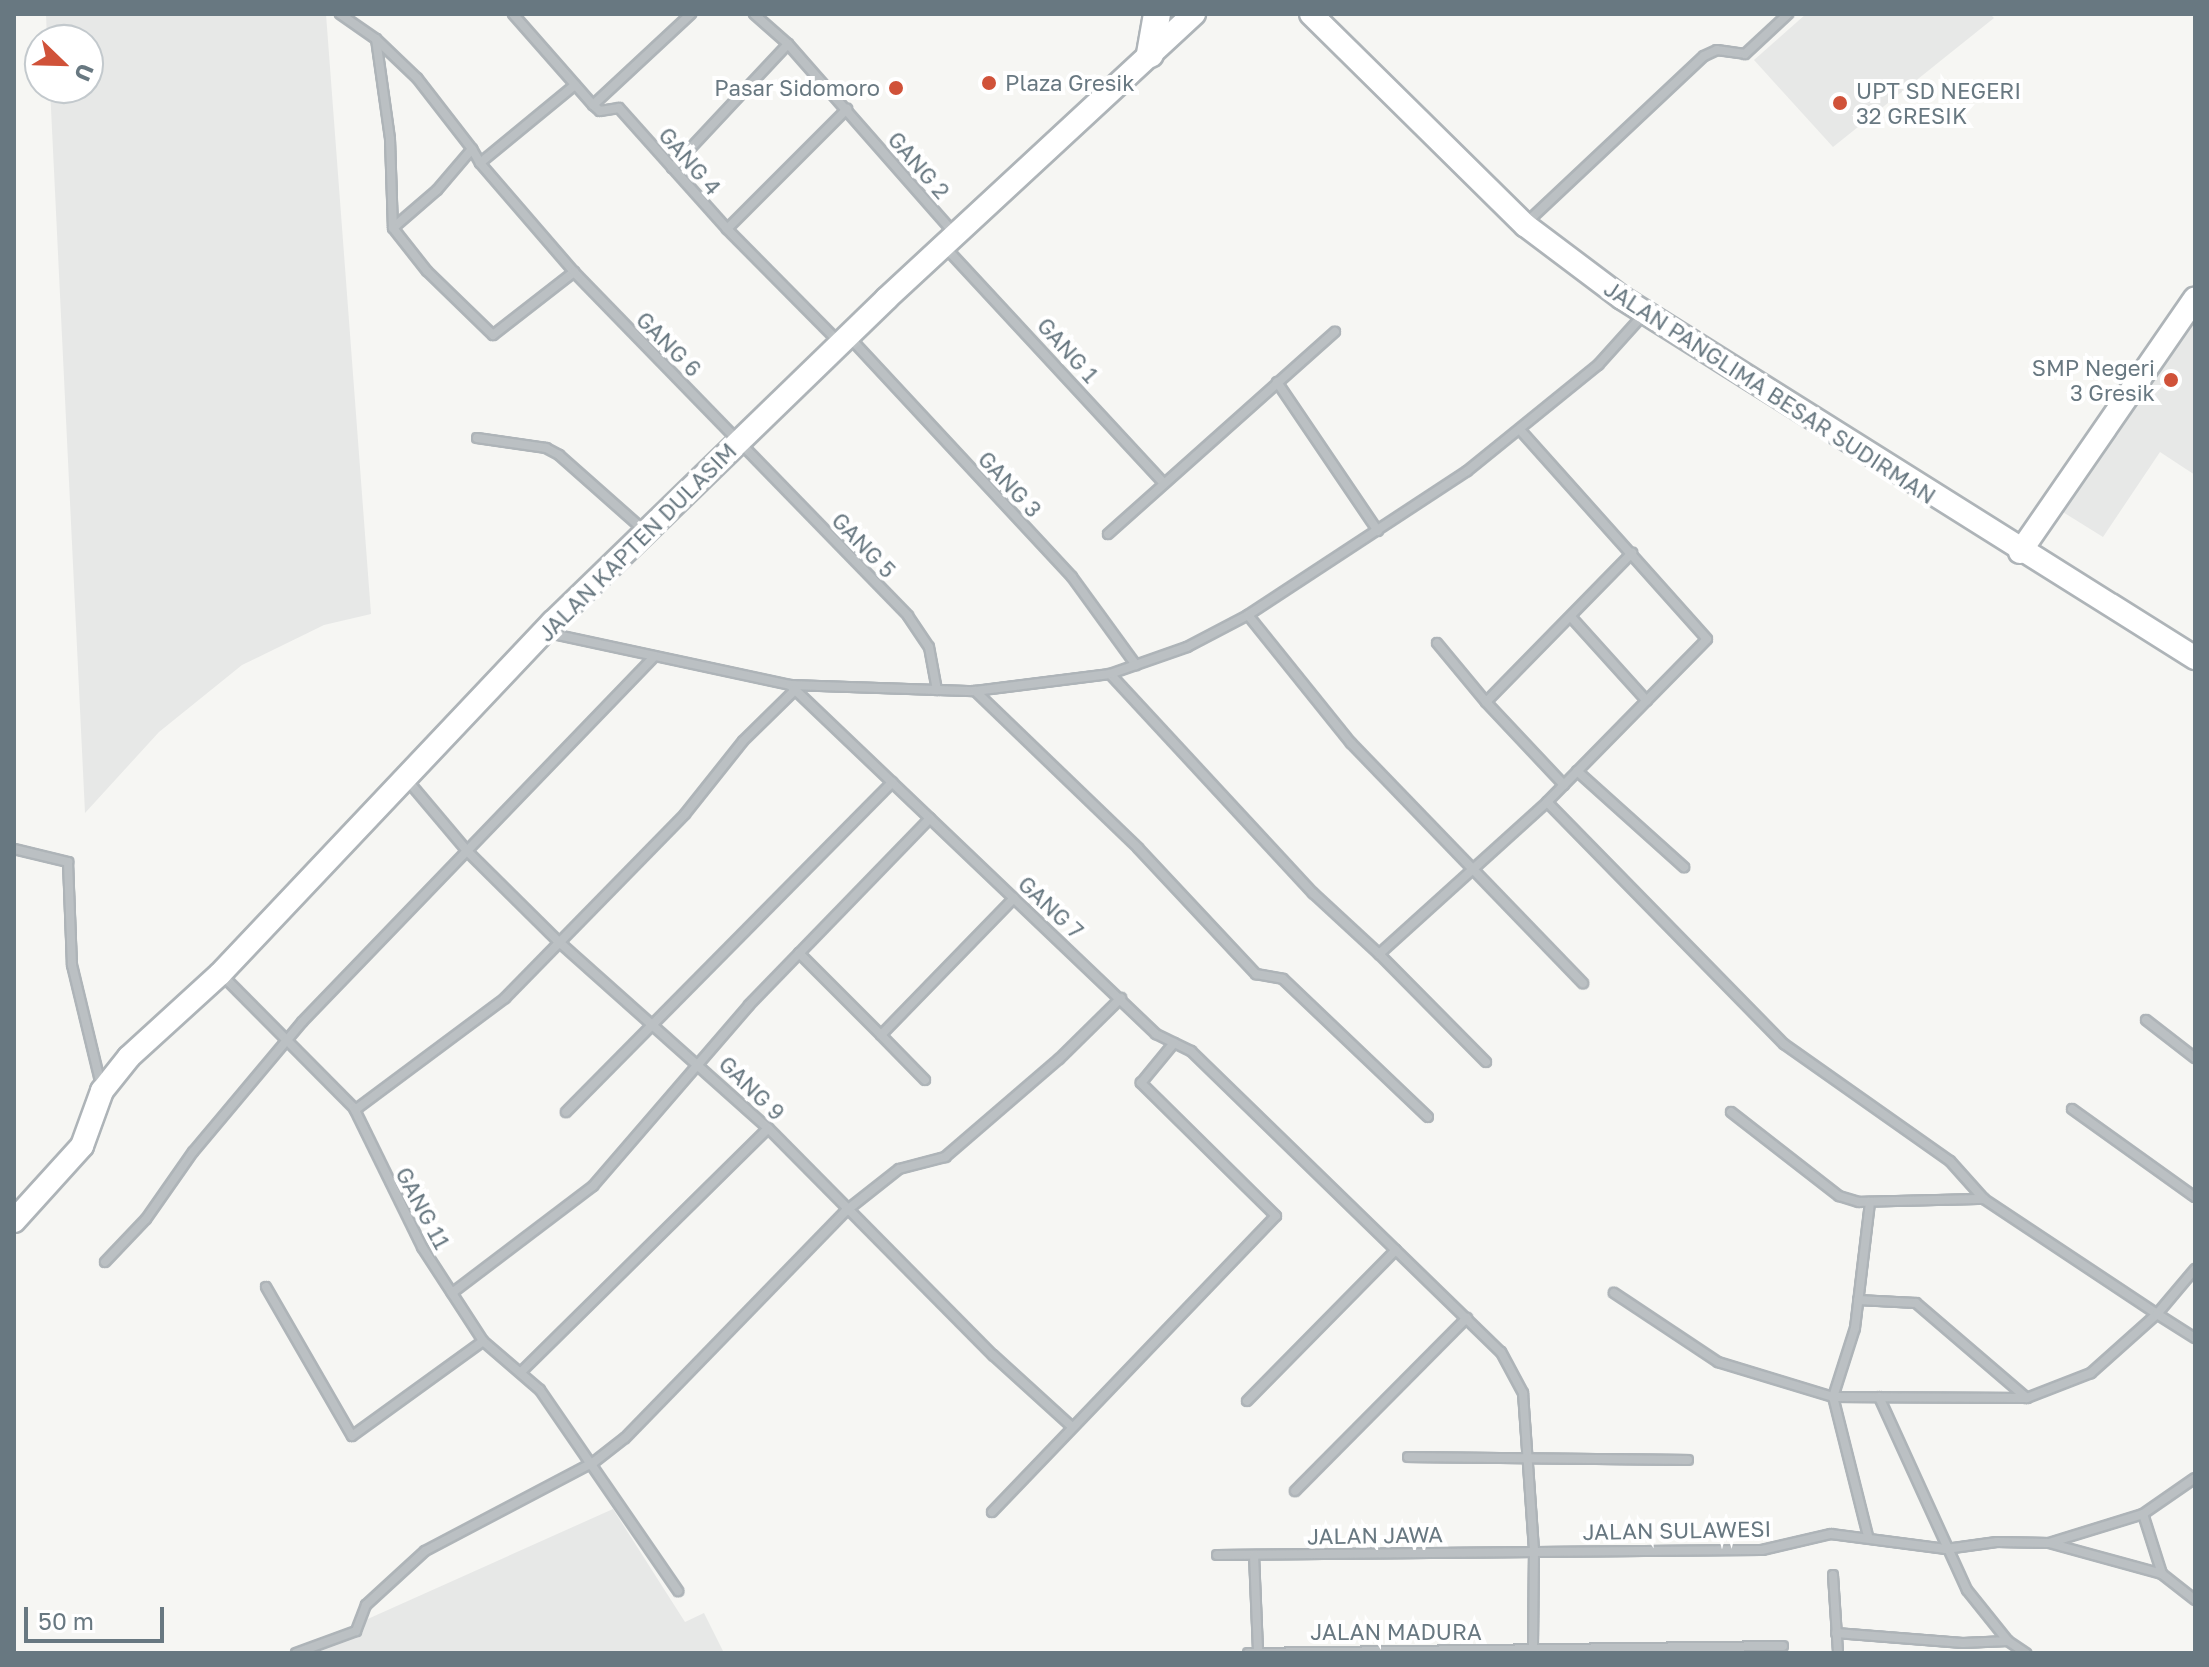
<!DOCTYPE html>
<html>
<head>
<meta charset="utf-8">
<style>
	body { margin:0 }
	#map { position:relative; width:2209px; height:1667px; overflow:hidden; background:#f6f6f3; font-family:"Golos Text",sans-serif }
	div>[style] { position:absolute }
	.built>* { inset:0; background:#e7e8e7 }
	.roads { filter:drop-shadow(2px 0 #aeb4b8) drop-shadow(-2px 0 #aeb4b8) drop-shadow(0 2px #aeb4b8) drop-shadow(0 -2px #aeb4b8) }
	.minor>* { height:8px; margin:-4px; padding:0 4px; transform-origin:4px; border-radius:4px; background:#bbc0c3 }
	.secondary>* { height:22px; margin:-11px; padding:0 11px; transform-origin:11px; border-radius:11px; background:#fff }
	.trunk>* { height:26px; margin:-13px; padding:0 13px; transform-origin:13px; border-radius:13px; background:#fff }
	.dots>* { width:22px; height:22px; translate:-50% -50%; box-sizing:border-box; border:4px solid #fff; border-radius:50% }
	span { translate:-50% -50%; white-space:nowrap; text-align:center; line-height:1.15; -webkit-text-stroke:8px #fff; paint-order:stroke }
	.poi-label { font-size:22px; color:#687881 }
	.left { translate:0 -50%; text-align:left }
	.right { translate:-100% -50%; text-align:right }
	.street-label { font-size:22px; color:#687881 }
	.frame { position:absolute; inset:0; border:16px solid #687881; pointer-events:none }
	.north { position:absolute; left:24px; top:24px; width:80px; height:80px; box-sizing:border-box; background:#fff; border:2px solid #c3c9cd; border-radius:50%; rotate:113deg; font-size:22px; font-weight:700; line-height:32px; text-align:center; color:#687881 }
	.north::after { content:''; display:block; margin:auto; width:28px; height:36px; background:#d05239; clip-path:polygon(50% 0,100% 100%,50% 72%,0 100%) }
	.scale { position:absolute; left:24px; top:1607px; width:140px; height:36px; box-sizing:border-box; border:4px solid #687881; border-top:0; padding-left:10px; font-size:24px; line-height:28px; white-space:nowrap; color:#687881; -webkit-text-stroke:6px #fff; paint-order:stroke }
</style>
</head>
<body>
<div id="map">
	<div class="built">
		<div style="clip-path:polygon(46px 14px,326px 14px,371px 614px,324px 625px,242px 665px,159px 732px,85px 813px,50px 88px,88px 88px,88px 40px,47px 40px)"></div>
		<div style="clip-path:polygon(1806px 14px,1990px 14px,1994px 18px,1833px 147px,1754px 60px)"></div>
		<div style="clip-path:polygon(2195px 309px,2195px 475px,2160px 452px,2103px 537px,2058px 509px)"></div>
		<div style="clip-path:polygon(613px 1509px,685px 1622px,704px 1613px,724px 1653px,294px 1652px)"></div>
	</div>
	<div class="roads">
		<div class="minor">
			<div style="left:340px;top:14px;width:44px;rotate:34.8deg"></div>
			<div style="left:376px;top:39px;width:57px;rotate:43.6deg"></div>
			<div style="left:417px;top:78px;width:90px;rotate:52.2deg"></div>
			<div style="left:472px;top:149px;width:54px;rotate:130.5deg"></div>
			<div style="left:437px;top:190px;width:58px;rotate:139.2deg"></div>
			<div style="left:513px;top:14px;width:121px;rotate:48.7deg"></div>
			<div style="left:593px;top:105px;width:9px;rotate:41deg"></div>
			<div style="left:600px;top:111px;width:19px;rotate:-9deg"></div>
			<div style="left:619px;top:108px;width:162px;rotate:48.2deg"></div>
			<div style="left:727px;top:229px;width:161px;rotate:45.3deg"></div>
			<div style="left:754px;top:14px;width:45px;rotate:41.4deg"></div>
			<div style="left:788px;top:44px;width:250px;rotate:48.7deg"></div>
			<div style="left:376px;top:39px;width:101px;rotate:82deg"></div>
			<div style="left:390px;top:139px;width:89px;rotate:88.1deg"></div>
			<div style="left:393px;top:228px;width:55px;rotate:51.7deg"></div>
			<div style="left:427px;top:271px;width:92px;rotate:44.1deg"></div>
			<div style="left:493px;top:335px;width:103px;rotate:-37.9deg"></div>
			<div style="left:593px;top:105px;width:134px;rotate:-42.9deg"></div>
			<div style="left:472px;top:149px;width:16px;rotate:60deg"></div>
			<div style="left:480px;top:163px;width:123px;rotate:-39.4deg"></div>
			<div style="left:480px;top:163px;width:144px;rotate:49.2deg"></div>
			<div style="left:574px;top:272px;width:479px;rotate:45.8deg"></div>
			<div style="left:908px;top:616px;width:37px;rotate:56deg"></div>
			<div style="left:929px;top:647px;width:44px;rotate:79.5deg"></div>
			<div style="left:672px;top:168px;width:170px;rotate:-46.9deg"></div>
			<div style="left:1525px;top:224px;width:245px;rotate:-43.2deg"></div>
			<div style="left:1704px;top:56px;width:14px;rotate:-25deg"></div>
			<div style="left:1717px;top:50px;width:28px;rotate:8deg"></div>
			<div style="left:1745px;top:54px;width:59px;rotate:-42.9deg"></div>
			<div style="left:727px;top:229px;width:170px;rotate:-45deg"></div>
			<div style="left:945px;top:247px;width:319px;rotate:47.2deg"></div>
			<div style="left:850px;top:338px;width:326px;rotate:47.1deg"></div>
			<div style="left:1072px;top:577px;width:109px;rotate:54deg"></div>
			<div style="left:1277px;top:382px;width:180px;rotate:55.9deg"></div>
			<div style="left:477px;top:438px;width:70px;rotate:8.2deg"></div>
			<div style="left:546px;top:448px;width:15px;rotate:28deg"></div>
			<div style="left:559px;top:455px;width:115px;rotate:41.5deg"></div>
			<div style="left:1108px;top:534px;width:304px;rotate:-41.7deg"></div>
			<div style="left:1248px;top:615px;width:164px;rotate:51.2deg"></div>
			<div style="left:1351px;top:743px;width:334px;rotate:46deg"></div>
			<div style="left:1571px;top:617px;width:113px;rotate:47.9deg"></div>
			<div style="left:548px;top:633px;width:248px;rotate:12.1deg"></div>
			<div style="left:790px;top:685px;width:506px;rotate:43.64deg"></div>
			<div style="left:1156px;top:1034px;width:39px;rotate:26deg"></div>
			<div style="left:1191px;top:1051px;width:432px;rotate:44.2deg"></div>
			<div style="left:1501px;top:1352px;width:47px;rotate:61.8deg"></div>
			<div style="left:1523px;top:1393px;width:157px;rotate:86deg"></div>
			<div style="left:1534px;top:1550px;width:103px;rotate:90.6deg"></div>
			<div style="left:1437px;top:643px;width:77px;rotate:50.3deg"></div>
			<div style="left:1110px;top:674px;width:299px;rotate:47.2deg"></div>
			<div style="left:1313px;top:893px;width:90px;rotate:42.7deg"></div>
			<div style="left:790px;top:685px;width:185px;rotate:1.9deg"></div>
			<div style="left:975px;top:691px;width:136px;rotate:-7.2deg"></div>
			<div style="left:1110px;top:674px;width:82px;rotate:-19.3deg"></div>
			<div style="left:1187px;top:647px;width:69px;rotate:-27.7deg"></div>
			<div style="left:1248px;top:615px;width:262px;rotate:-33.3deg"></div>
			<div style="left:1467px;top:471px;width:169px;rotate:-39deg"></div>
			<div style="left:1598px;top:365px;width:67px;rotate:-48deg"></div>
			<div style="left:975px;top:691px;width:226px;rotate:43.9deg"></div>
			<div style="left:1138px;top:848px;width:173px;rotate:46.9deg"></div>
			<div style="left:1256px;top:974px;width:27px;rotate:10deg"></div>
			<div style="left:1283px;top:979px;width:200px;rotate:43.6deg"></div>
			<div style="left:1577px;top:771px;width:144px;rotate:41.9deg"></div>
			<div style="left:408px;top:781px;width:93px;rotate:49.8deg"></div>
			<div style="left:468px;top:852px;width:128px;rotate:44.7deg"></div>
			<div style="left:559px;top:942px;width:280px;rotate:41.7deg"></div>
			<div style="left:768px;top:1128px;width:320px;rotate:45.3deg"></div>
			<div style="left:993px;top:1355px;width:105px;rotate:42.3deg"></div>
			<div style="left:1564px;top:785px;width:114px;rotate:-133.2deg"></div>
			<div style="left:1486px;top:702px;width:209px;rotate:-45.6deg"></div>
			<div style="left:1547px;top:802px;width:339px;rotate:45.6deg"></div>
			<div style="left:1784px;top:1044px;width:203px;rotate:35.2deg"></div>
			<div style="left:1950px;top:1161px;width:51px;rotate:48.2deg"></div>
			<div style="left:1984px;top:1199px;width:208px;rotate:33.6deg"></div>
			<div style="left:2157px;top:1314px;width:89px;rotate:138.2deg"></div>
			<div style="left:2091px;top:1373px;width:69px;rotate:158.7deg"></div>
			<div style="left:2027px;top:1398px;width:194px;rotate:-179.7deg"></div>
			<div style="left:1833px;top:1397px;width:120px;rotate:-163.1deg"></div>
			<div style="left:1718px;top:1362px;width:125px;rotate:-146.4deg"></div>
			<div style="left:14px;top:849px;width:56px;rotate:13.5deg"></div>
			<div style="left:68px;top:862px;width:103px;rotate:87.8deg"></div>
			<div style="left:72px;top:965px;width:123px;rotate:76.4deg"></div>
			<div style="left:799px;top:953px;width:116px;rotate:45deg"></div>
			<div style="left:221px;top:974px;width:189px;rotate:45.2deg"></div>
			<div style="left:354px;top:1108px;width:155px;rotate:63.9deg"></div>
			<div style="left:422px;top:1247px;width:112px;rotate:57deg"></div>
			<div style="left:483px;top:1341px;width:75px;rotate:40.7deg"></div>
			<div style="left:540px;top:1390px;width:244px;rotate:55.5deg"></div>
			<div style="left:2146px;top:1020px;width:62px;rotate:37.8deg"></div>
			<div style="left:1486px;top:1062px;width:152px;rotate:-134.7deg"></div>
			<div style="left:1379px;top:954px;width:227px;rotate:-42.1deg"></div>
			<div style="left:1547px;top:802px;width:228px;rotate:-45.5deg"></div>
			<div style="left:1707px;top:639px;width:280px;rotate:-131.8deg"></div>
			<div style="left:925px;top:1080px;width:63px;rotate:-134.4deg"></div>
			<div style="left:881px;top:1035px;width:191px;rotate:-45.8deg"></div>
			<div style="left:2072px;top:1109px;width:151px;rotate:35.6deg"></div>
			<div style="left:355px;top:1110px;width:187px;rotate:-36.7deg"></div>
			<div style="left:505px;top:998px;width:257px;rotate:-45.6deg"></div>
			<div style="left:685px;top:814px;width:93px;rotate:-51.5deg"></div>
			<div style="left:743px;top:741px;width:73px;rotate:-44.4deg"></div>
			<div style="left:566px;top:1112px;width:464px;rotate:-45.3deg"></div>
			<div style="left:1731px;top:1112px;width:137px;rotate:37.9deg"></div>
			<div style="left:1839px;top:1196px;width:21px;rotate:17deg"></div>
			<div style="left:1859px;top:1202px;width:125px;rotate:-1.4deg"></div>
			<div style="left:105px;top:1262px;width:59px;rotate:-46.4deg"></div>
			<div style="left:146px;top:1219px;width:82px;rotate:-55deg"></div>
			<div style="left:193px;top:1152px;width:170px;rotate:-50deg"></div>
			<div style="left:302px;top:1022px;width:508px;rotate:-46.04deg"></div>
			<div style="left:2195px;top:1269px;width:59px;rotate:130.2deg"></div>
			<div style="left:2157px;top:1314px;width:45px;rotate:32.3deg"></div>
			<div style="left:266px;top:1287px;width:172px;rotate:60deg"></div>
			<div style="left:352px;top:1436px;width:162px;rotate:-35.9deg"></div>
			<div style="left:452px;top:1293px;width:177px;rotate:-37.2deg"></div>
			<div style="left:593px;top:1186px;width:239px;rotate:-49.2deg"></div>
			<div style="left:749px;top:1005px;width:260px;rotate:-45.9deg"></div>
			<div style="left:1858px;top:1300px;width:58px;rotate:3deg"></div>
			<div style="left:1916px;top:1303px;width:146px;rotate:40.6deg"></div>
			<div style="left:521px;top:1372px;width:347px;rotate:-44.6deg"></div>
			<div style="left:1879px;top:1397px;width:212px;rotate:65.5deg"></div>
			<div style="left:1967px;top:1590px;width:65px;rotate:51.2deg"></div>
			<div style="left:2008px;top:1641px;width:22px;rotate:34deg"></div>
			<div style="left:1247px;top:1401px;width:212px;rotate:-45.4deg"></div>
			<div style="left:1408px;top:1457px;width:280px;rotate:0.6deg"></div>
			<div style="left:1295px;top:1491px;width:244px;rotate:-45.2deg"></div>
			<div style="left:992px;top:1512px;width:410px;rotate:-46.2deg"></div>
			<div style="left:1276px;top:1216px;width:190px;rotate:-135.4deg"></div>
			<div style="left:1141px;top:1083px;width:52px;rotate:-50.5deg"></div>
			<div style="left:2143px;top:1514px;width:63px;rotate:72.4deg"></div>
			<div style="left:2162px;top:1574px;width:42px;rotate:38.2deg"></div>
			<div style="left:1868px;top:1536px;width:143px;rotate:-104.1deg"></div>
			<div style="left:1833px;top:1397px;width:72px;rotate:-72.3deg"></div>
			<div style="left:1855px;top:1328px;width:127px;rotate:-83.2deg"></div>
			<div style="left:2049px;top:1543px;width:117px;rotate:15.3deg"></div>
			<div style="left:1217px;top:1555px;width:545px;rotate:-0.53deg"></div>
			<div style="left:1762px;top:1550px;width:71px;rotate:-13.1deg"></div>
			<div style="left:1831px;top:1534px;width:116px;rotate:7.4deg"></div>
			<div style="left:1946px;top:1549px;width:51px;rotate:-7.8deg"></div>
			<div style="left:1997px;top:1542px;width:52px;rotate:1.1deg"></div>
			<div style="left:2049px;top:1543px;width:98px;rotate:-17.1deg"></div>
			<div style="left:2143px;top:1514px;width:63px;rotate:-34.7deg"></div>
			<div style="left:1254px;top:1555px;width:97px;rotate:87.6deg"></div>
			<div style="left:1833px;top:1575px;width:78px;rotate:86.3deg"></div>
			<div style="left:1836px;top:1633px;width:127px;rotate:4.5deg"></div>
			<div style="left:1963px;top:1643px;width:45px;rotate:-2.5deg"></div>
			<div style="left:296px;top:1653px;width:64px;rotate:-20.1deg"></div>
			<div style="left:356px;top:1631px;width:28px;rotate:-69deg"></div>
			<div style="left:366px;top:1605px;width:80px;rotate:-42.5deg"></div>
			<div style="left:425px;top:1551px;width:191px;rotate:-27.8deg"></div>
			<div style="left:594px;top:1462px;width:39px;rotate:-38deg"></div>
			<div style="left:625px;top:1438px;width:318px;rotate:-45.8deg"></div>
			<div style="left:847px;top:1210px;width:66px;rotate:-38.3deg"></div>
			<div style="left:899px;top:1169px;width:48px;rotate:-14.6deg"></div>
			<div style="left:945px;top:1157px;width:150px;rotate:-40.7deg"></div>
			<div style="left:1059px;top:1059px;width:87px;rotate:-44.5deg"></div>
			<div style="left:1248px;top:1653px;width:535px;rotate:-0.75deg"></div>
		</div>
		<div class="secondary">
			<div style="left:1311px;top:14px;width:301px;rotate:44.6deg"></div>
			<div style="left:1525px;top:225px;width:121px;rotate:37deg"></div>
			<div style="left:1622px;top:298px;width:677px;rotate:32.14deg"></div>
			<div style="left:2020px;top:552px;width:308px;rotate:-55.4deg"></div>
			<div style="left:14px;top:1221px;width:101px;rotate:-47.8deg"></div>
			<div style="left:82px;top:1146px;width:59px;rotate:-70deg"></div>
			<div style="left:102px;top:1091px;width:43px;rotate:-51.5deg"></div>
			<div style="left:129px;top:1057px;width:123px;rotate:-42.4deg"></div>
			<div style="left:220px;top:974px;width:485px;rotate:-46.6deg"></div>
			<div style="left:553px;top:622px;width:464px;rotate:-44.1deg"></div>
			<div style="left:886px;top:299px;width:420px;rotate:-42.8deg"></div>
		</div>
		<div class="trunk">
			<div style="left:1150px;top:54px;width:41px;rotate:-80.1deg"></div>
		</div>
	</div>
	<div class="dots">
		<div style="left:989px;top:83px;background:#d05239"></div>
		<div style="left:896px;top:88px;background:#d05239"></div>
		<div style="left:1840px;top:103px;background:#d05239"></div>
		<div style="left:2171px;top:380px;background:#d05239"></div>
	</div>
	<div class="poi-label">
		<span class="left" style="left:1005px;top:83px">Plaza Gresik</span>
		<span class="right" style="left:880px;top:88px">Pasar Sidomoro</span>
		<span class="left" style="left:1856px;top:103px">UPT SD NEGERI<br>32 GRESIK</span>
		<span class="right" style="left:2155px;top:380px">SMP Negeri<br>3 Gresik</span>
	</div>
	<div class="street-label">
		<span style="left:690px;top:161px;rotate:49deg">GANG 4</span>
		<span style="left:919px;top:165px;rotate:49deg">GANG 2</span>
		<span style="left:669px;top:344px;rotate:45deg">GANG 6</span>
		<span style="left:1068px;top:350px;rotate:48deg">GANG 1</span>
		<span style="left:1770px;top:392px;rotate:33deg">JALAN PANGLIMA BESAR SUDIRMAN</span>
		<span style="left:1010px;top:484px;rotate:47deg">GANG 3</span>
		<span style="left:637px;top:542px;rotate:-45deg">JALAN KAPTEN DULASIM</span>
		<span style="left:864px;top:545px;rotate:46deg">GANG 5</span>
		<span style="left:1051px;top:907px;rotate:43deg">GANG 7</span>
		<span style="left:752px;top:1088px;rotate:44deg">GANG 9</span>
		<span style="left:423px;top:1208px;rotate:62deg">GANG 11</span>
		<span style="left:1677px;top:1530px;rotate:-1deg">JALAN SULAWESI</span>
		<span style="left:1375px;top:1535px;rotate:-1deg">JALAN JAWA</span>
		<span style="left:1396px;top:1632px">JALAN MADURA</span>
	</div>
	<div class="frame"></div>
	<div class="north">U</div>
	<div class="scale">50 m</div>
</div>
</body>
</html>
